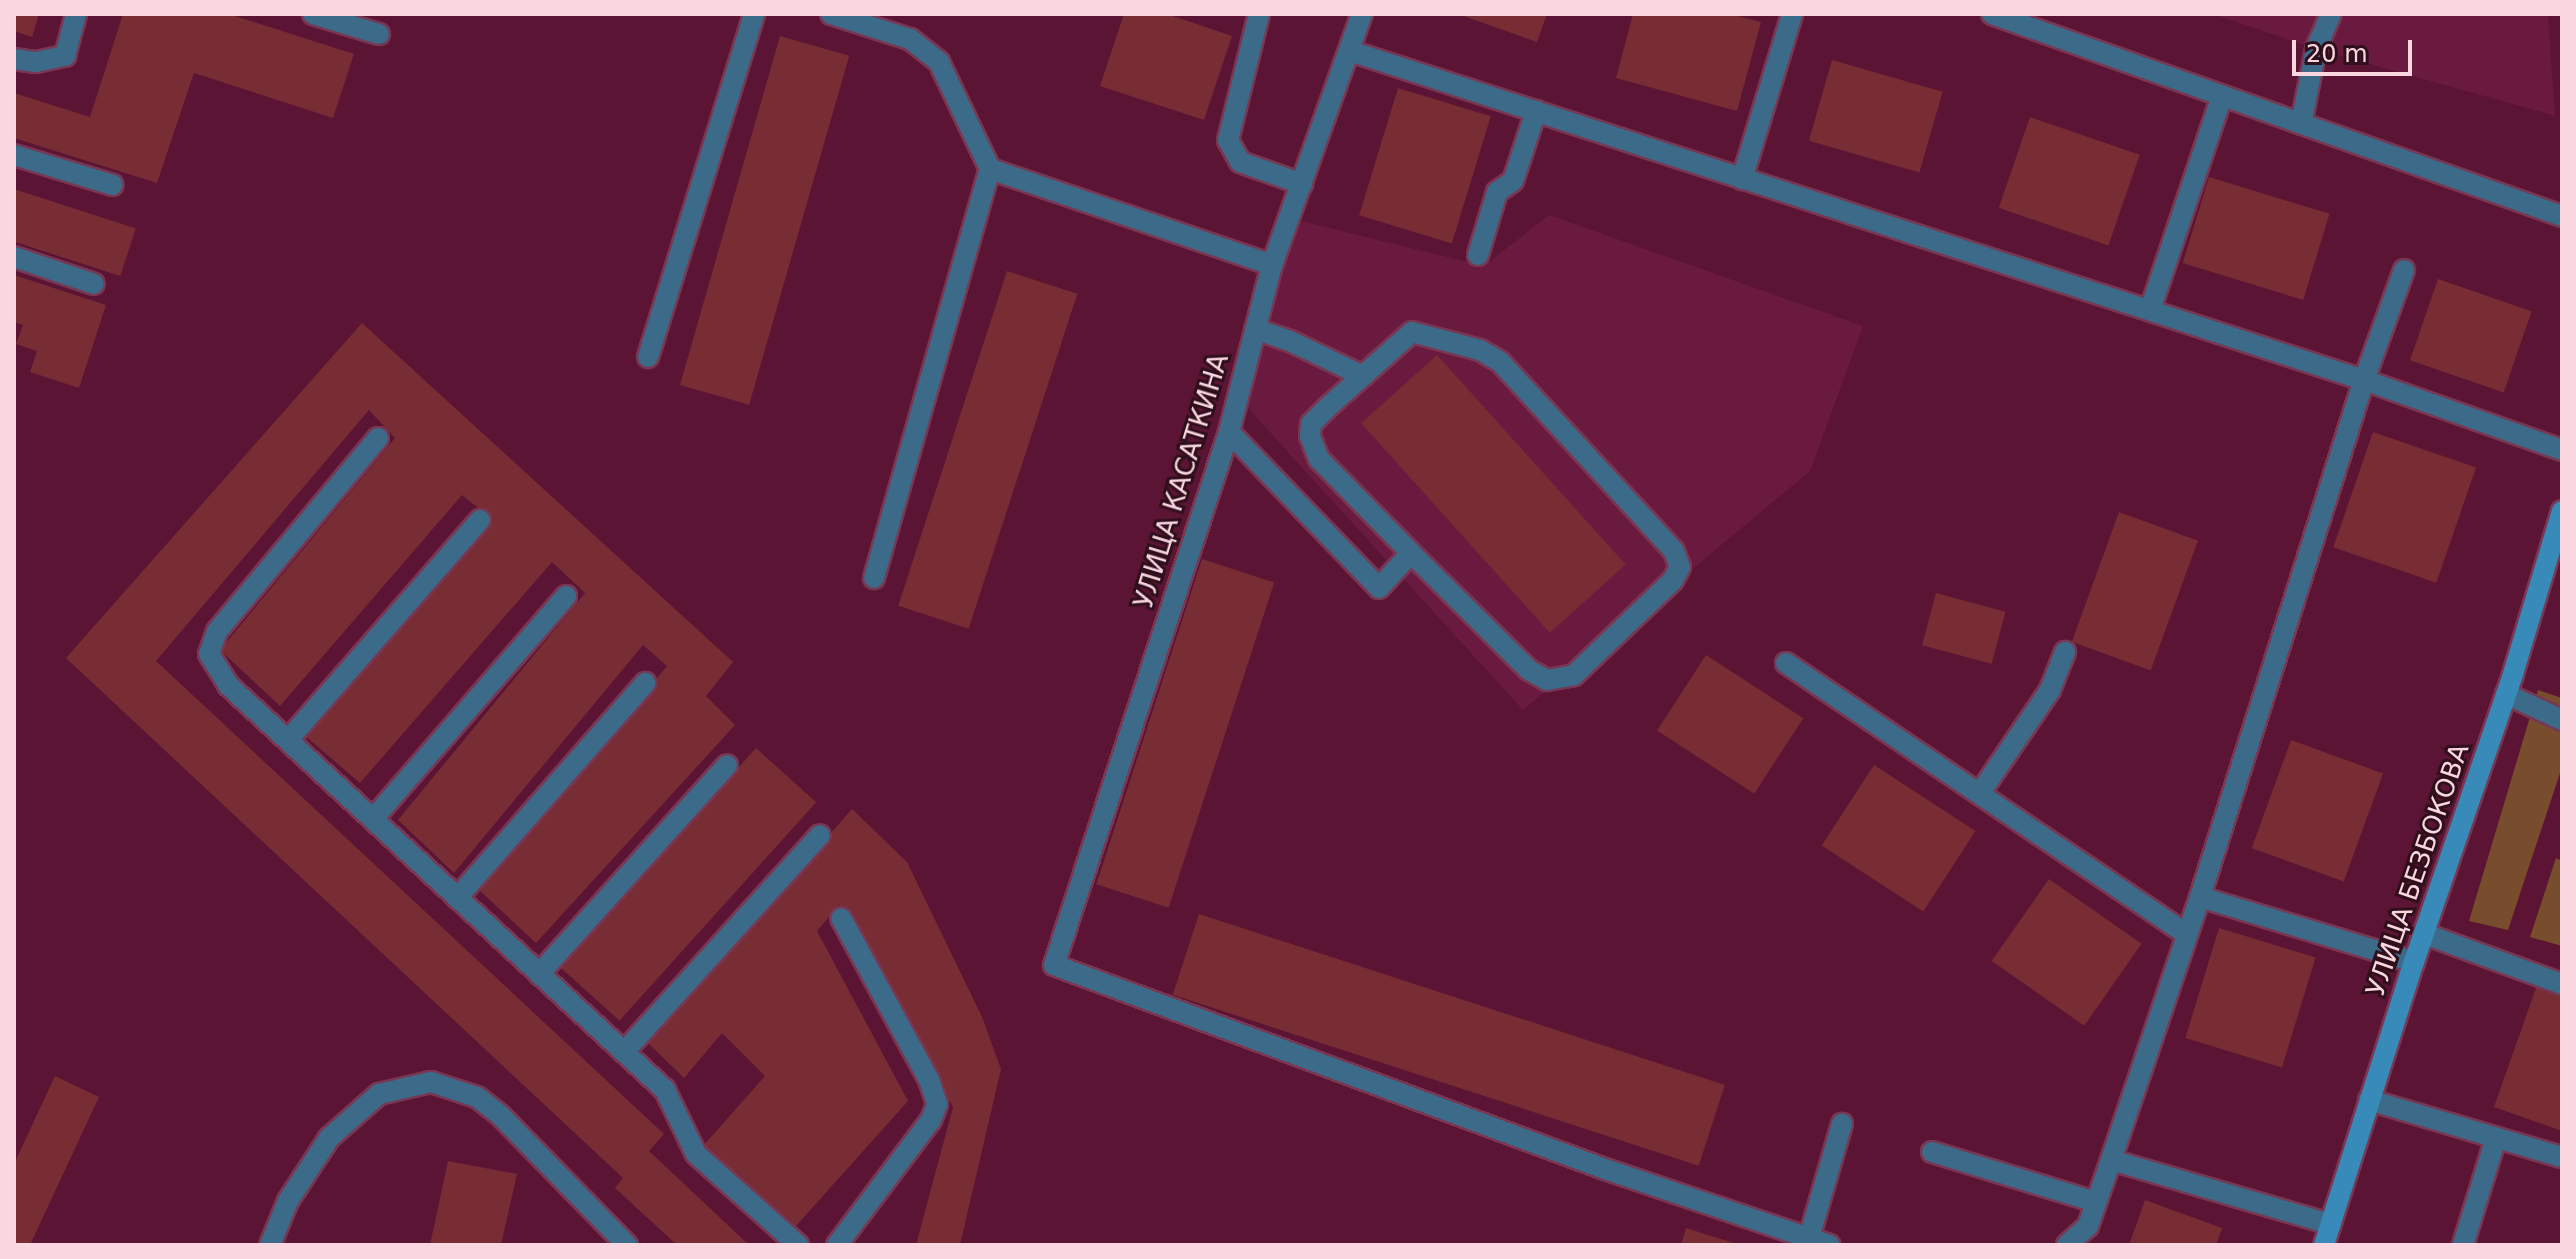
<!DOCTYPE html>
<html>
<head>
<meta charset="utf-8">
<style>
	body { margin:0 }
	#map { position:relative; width:2576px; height:1259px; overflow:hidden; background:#5b1434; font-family:"DejaVu Sans",sans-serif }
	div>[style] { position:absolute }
	.built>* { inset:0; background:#6a1a3e }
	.green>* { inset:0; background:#774d2d }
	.building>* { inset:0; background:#782c33; transform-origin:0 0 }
	.roads { filter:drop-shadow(2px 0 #783753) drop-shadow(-2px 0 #783753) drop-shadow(0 2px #783753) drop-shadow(0 -2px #783753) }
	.lane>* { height:20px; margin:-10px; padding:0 10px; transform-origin:10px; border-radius:10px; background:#3c6b89 }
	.street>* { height:20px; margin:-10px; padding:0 10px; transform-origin:10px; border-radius:10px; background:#3c6b89 }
	.secondary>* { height:20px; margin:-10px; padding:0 10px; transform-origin:10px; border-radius:10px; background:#388ab9 }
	span { translate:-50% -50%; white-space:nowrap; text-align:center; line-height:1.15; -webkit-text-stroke:6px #2e0f1b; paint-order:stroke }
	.street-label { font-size:26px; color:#fad6e1 }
	.frame { position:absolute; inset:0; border:16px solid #fad6e1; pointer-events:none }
	.scale { position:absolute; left:2292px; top:40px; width:120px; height:36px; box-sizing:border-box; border:4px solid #fad6e1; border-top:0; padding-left:10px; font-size:24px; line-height:28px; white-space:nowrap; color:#fad6e1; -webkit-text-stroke:6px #2e0f1b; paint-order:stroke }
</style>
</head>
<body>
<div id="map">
	<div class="built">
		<div style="clip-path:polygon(2213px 14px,2548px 14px,2555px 116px,2316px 49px)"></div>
		<div style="clip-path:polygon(1549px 215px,1863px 326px,1810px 471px,1523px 710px,1235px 394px,1297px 220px,1484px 266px)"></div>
	</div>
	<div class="green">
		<div style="clip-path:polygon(2538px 690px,2562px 698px,2562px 767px,2508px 930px,2469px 921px)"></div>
		<div style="clip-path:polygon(2556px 858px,2562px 861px,2562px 946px,2530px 937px)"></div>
	</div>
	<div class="building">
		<div style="clip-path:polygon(14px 14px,39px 14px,32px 37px,14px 31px)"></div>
		<div style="clip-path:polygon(123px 14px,229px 14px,354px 54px,333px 118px,194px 73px,157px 183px,14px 138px,14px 93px,90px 117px)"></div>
		<div style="clip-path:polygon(1124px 14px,1167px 14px,1232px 36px,1204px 120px,1100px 86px)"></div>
		<div style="clip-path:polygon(1458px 14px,1547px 14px,1537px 42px)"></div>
		<div style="clip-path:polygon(1633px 14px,1730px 14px,1761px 22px,1737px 111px,1616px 78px)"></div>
		<div style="left:780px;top:36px;width:72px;height:363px;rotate:16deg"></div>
		<div style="left:1832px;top:60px;width:115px;height:84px;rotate:16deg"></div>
		<div style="left:1398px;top:88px;width:97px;height:133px;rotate:17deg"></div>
		<div style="left:2030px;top:117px;width:116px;height:96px;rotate:19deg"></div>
		<div style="left:2209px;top:177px;width:126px;height:90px;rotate:17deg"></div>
		<div style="left:14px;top:189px;width:128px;height:50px;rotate:18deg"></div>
		<div style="left:1007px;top:271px;width:74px;height:352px;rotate:18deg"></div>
		<div style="clip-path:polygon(14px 275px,106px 305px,79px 388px,30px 372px,37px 351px,16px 344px,23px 325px,14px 322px)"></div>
		<div style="left:2438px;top:279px;width:99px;height:86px;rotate:19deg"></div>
		<div style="clip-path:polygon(362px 323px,733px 662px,706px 696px,735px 725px,536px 943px,479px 890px,667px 666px,643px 645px,454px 873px,398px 820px,585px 593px,552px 562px,360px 783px,304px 735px,492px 519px,462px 495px,280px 706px,220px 650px,395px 438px,369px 410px,156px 661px,664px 1134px,649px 1151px,749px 1245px,677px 1245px,615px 1188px,623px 1178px,66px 658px)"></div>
		<div style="left:1437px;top:355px;width:282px;height:102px;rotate:48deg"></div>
		<div style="left:2373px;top:432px;width:109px;height:122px;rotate:19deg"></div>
		<div style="left:2119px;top:512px;width:84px;height:138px;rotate:20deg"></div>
		<div style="left:1202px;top:559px;width:76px;height:342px;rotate:18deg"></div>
		<div style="left:1936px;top:593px;width:72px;height:54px;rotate:15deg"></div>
		<div style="left:1706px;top:655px;width:116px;height:90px;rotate:33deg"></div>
		<div style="left:2291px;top:740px;width:98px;height:115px;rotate:20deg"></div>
		<div style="left:756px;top:748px;width:81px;height:294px;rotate:42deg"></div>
		<div style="left:1874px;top:765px;width:121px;height:96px;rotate:33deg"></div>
		<div style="clip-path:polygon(852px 809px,907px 862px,982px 1017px,1001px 1069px,960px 1245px,916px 1245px,953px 1107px,839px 905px,817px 931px,908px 1101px,796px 1226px,703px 1146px,765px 1076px,722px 1033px,684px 1078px,647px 1042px)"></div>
		<div style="left:2049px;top:879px;width:113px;height:100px;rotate:35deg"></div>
		<div style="left:1199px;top:914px;width:553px;height:85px;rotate:18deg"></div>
		<div style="left:2219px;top:928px;width:101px;height:115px;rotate:17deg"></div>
		<div style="clip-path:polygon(2537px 985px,2562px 994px,2562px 1131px,2494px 1107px)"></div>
		<div style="clip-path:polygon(55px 1076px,99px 1097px,30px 1245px,14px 1245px,14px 1164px)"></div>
		<div style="clip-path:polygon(448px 1161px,517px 1174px,501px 1245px,430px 1245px)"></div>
		<div style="clip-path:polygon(2145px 1200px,2222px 1228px,2216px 1245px,2129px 1245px)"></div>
		<div style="clip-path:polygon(1686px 1228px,1737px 1244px,1737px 1245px,1681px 1245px)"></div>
	</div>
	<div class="roads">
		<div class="lane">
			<div style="left:313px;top:14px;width:69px;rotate:16.9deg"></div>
			<div style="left:831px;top:14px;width:83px;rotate:17.6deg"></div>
			<div style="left:910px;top:39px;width:37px;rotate:38deg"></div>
			<div style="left:939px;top:62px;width:119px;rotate:64.5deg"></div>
			<div style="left:990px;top:169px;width:298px;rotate:18.8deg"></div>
			<div style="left:1259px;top:14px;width:130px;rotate:103.8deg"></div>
			<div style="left:1228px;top:140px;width:25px;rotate:61deg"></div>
			<div style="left:1240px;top:162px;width:66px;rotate:19.5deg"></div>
			<div style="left:1350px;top:51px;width:1066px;rotate:17.98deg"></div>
			<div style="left:2364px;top:380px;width:210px;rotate:19.5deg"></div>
			<div style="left:14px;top:59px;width:22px;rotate:8deg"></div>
			<div style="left:36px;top:62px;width:30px;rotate:-12deg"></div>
			<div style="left:65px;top:56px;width:43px;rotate:-75.3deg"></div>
			<div style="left:2301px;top:124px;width:76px;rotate:-78.7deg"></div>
			<div style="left:2316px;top:49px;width:38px;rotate:-67deg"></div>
			<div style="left:14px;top:155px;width:103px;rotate:16.9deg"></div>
			<div style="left:1742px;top:179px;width:172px;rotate:-73.1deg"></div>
			<div style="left:1478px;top:255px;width:66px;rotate:-73.2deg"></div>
			<div style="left:1497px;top:192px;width:19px;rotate:-35deg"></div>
			<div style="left:1513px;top:181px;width:74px;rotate:-71.8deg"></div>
			<div style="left:14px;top:257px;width:84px;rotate:18.6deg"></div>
			<div style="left:2150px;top:310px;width:226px;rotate:-71.4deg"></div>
			<div style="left:1255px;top:329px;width:37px;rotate:19deg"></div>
			<div style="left:1290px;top:341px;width:81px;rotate:25.6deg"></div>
			<div style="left:648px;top:357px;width:359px;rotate:-72.8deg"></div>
			<div style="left:1229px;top:432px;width:216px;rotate:46.1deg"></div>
			<div style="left:1379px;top:588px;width:47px;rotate:-47.6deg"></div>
			<div style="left:1411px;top:553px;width:166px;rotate:44.8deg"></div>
			<div style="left:1529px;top:670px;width:21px;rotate:29deg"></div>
			<div style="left:1547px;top:680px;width:27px;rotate:-10deg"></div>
			<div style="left:1574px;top:675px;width:137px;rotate:-43.8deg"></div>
			<div style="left:1673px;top:580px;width:15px;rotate:-62deg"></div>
			<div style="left:1680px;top:567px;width:17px;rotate:-111deg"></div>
			<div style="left:1674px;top:551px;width:258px;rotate:-132.6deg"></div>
			<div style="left:1499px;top:361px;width:22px;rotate:-150deg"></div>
			<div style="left:1480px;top:350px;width:70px;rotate:-165.2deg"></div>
			<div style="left:1412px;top:332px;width:110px;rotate:138.3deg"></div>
			<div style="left:1330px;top:405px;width:27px;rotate:135deg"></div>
			<div style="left:1311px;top:424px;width:12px;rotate:95deg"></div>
			<div style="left:1310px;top:436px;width:25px;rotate:69deg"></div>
			<div style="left:1319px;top:459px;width:132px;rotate:45.6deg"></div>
			<div style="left:378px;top:438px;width:251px;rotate:129.8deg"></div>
			<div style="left:217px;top:631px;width:24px;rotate:109deg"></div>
			<div style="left:209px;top:654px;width:36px;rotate:58deg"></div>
			<div style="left:228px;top:685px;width:596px;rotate:42.82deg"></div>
			<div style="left:665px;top:1090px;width:71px;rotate:64.2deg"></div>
			<div style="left:696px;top:1154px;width:137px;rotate:41.7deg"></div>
			<div style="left:874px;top:578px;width:425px;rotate:-74.2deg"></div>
			<div style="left:1786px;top:663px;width:484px;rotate:34.1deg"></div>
			<div style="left:2506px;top:694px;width:62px;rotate:24.9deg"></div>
			<div style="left:288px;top:740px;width:292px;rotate:-48.9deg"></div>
			<div style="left:1980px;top:793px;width:125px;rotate:-55.8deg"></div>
			<div style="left:2050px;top:690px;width:41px;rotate:-68.5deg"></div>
			<div style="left:373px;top:819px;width:295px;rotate:-49.1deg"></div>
			<div style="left:2200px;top:897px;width:224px;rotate:16.9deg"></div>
			<div style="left:457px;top:898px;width:286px;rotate:-48.8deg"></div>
			<div style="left:2425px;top:934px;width:146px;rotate:20.1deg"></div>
			<div style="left:1054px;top:965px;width:588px;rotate:20.32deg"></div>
			<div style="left:1605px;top:1169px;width:237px;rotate:18.7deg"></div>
			<div style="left:539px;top:974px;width:281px;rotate:-48deg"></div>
			<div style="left:624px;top:1052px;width:292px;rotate:-47.9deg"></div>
			<div style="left:2369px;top:1100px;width:201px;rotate:16.5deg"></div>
			<div style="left:1932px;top:1152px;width:171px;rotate:17deg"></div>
			<div style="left:2330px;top:1224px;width:228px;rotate:-163.7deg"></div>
			<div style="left:2111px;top:1160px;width:278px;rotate:-71.3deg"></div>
			<div style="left:2200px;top:897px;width:542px;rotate:-72.4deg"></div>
			<div style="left:2364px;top:380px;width:117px;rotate:-70deg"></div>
			<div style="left:1809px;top:1238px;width:119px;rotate:-73.9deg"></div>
			<div style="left:270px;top:1245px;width:48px;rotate:-67.8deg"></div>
			<div style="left:288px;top:1201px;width:75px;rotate:-56.9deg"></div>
			<div style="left:329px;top:1138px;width:67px;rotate:-41.3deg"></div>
			<div style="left:379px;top:1094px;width:53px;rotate:-13deg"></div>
			<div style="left:431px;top:1082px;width:48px;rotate:18.1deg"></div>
			<div style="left:477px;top:1097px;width:29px;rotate:38deg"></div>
			<div style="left:500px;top:1115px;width:182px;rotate:45.7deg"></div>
			<div style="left:837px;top:1245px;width:156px;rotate:-53.1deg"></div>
			<div style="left:931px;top:1120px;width:17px;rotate:-69deg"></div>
			<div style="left:937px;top:1104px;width:25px;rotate:-108deg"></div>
			<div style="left:929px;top:1080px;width:184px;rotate:-118.5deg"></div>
			<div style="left:2067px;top:1245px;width:28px;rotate:-42deg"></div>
			<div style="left:2088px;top:1226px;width:70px;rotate:-70.8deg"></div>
			<div style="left:2463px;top:1245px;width:112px;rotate:-72.9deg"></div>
		</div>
		<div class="street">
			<div style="left:1992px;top:14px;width:605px;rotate:19.51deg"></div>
			<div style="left:1054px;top:965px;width:561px;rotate:-71.82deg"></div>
			<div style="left:1229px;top:432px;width:172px;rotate:-75.6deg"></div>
			<div style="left:1272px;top:265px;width:267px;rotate:-70.3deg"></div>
		</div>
		<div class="secondary">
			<div style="left:2324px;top:1245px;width:297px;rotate:-72.4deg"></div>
			<div style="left:2414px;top:962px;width:305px;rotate:-71deg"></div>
			<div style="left:2513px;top:674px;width:170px;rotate:-73.3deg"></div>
		</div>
	</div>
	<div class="street-label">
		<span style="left:1182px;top:481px;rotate:-73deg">УЛИЦА КАСАТКИНА</span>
		<span style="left:2418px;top:870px;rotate:-71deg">УЛИЦА БЕЗБОКОВА</span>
	</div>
	<div class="frame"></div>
	<div class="scale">20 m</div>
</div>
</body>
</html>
